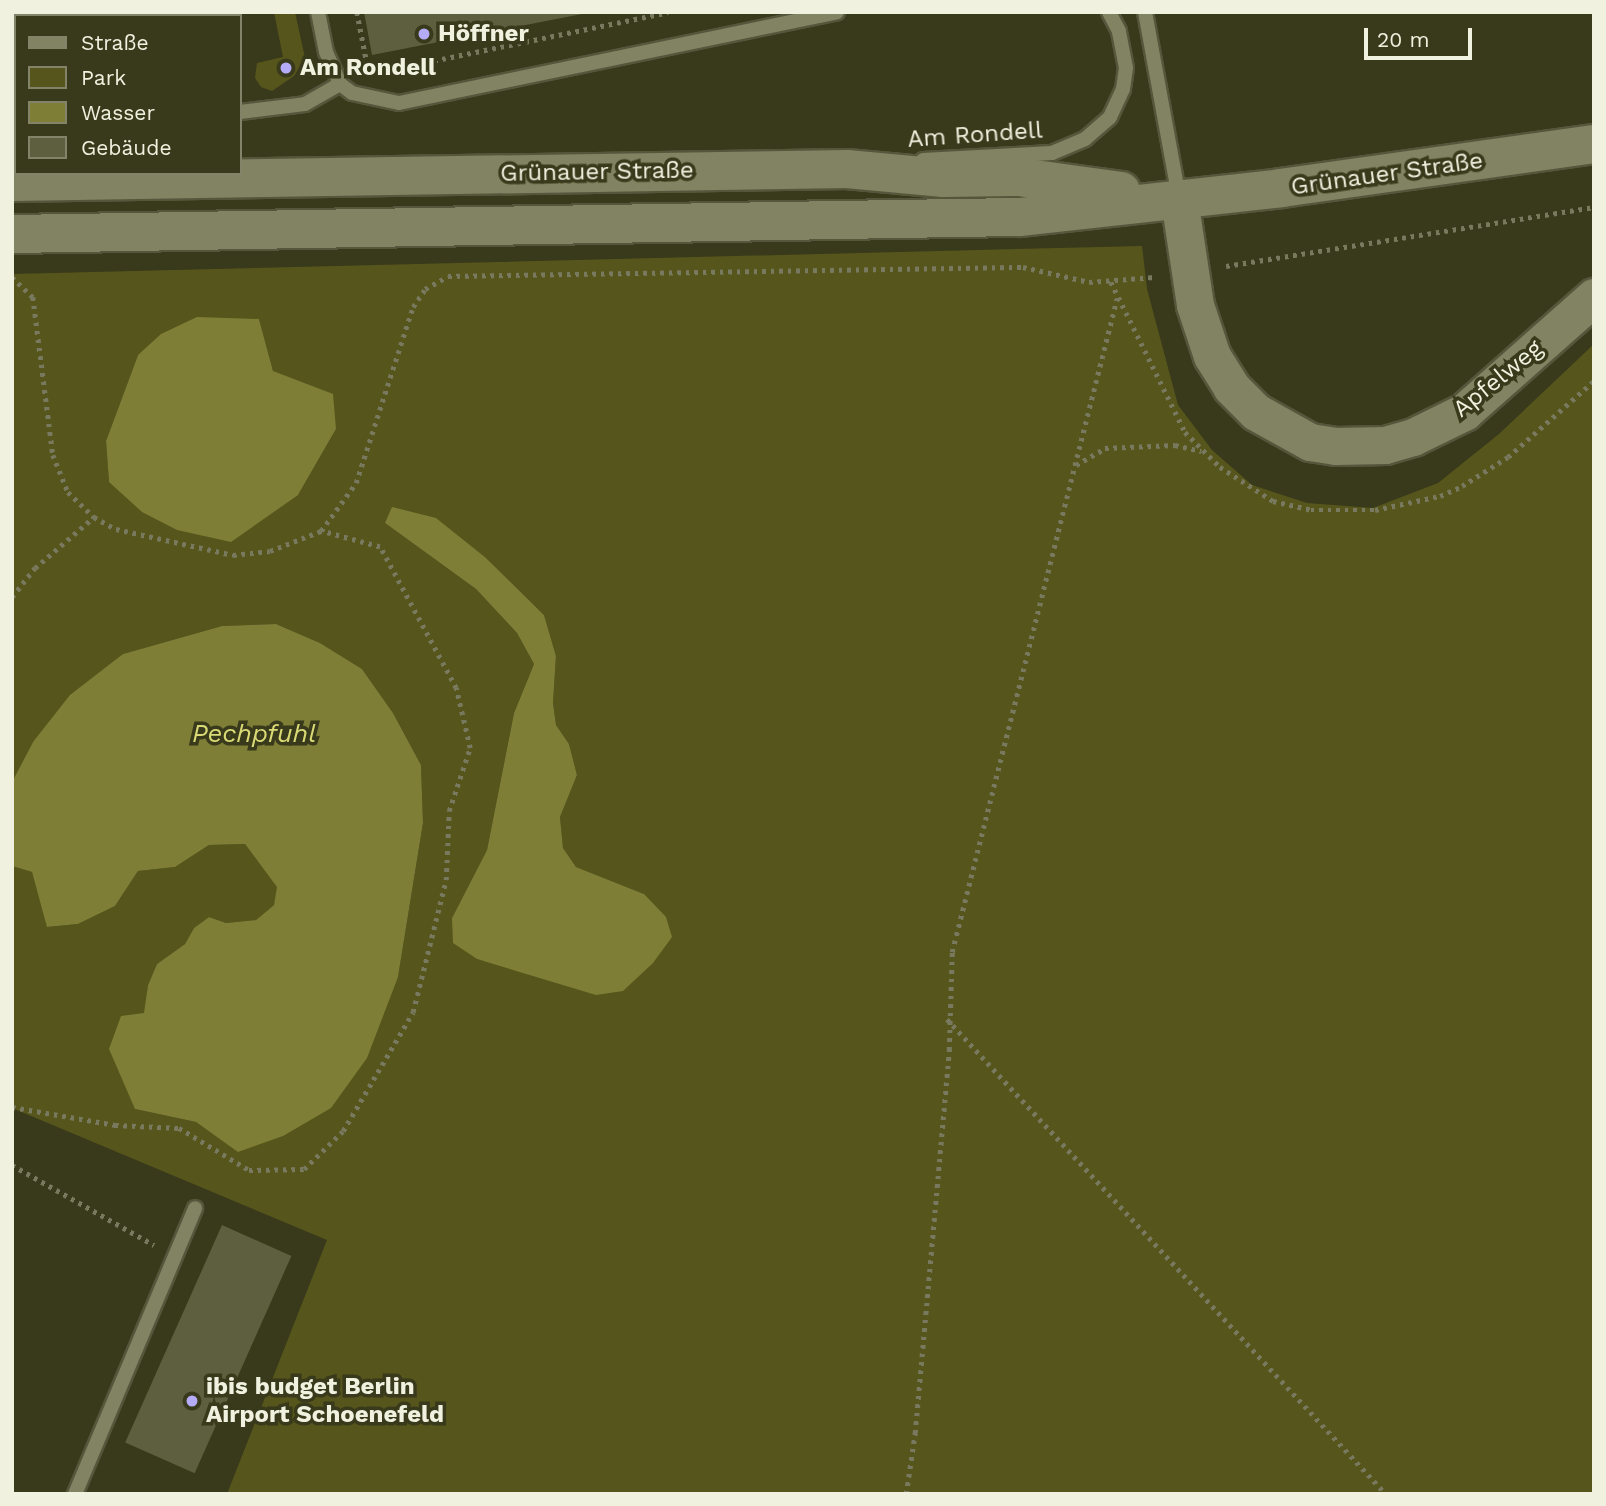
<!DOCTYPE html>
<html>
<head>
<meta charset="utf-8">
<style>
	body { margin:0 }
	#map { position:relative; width:1606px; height:1506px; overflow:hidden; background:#39391b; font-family:"Work Sans",sans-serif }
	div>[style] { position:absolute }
	.green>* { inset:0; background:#56561c }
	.water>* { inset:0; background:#7e7e36 }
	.building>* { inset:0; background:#5e5f3f; transform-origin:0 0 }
	.path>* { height:4.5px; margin-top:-2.25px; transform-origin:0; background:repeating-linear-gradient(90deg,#79795f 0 3.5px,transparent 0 8.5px) }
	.roads { filter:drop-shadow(2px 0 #56563c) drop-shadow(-2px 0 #56563c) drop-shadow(0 2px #56563c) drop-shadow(0 -2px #56563c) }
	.service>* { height:14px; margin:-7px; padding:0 7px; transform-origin:7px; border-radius:7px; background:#828362 }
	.tertiary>* { height:37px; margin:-18.5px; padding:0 18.5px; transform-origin:18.5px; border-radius:18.5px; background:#828362 }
	.secondary>* { height:38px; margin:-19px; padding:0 19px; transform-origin:19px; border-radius:19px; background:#828362 }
	.dots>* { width:19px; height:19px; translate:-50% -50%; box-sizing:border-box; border:4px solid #39391b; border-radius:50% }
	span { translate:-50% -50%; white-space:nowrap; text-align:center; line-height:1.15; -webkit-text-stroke:7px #39391b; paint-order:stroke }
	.poi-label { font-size:24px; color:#f0f1df; font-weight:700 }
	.left { translate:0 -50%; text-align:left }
	.street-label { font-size:24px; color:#f0f1df }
	.water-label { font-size:26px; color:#d9da75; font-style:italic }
	.frame { position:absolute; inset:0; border:14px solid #f0f1df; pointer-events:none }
	.legend { position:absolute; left:14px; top:14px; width:228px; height:161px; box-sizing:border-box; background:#39391b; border:2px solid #828369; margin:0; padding:9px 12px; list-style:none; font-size:21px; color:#f0f1df }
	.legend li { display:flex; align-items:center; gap:14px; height:35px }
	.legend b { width:35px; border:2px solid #828369 }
	.scale { position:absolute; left:1364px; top:28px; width:108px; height:32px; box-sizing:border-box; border:4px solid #f0f1df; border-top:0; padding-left:9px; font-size:21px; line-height:24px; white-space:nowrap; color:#f0f1df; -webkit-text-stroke:5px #39391b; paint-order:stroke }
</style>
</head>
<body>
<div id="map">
	<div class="green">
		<div style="clip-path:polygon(274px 12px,295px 12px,305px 58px,294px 76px,272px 91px,261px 87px,255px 78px,257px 63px,283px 57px)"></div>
		<div style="clip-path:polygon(evenodd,1142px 246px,1147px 289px,1178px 405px,1212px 450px,1252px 485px,1307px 503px,1373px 508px,1438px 483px,1499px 434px,1594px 344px,1594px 1494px,227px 1494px,327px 1240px,12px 1108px,12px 866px,32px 872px,48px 927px,78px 924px,115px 906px,138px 871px,175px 867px,209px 845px,245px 844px,278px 887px,274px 905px,256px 920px,226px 923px,209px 917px,194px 928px,185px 944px,157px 964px,148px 985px,135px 1109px,196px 1122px,238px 1151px,398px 977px,423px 823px,421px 765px,393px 713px,362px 669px,320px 643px,276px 624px,222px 626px,123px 654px,33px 742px,12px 782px,12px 274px,1142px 246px,259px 319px,273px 371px,336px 429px,298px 495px,109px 482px,106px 441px,138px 355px,259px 319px,1142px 246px,385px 523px,486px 558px,544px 615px,556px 656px,553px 703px,556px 725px,569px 744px,577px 775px,560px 817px,563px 848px,576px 867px,644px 894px,510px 967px,477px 959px,452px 918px,487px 850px,514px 713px,534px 664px,517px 633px,476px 589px,385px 523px)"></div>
	</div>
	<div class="water">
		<div style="clip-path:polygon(197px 317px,259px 319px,273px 371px,333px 394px,336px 429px,298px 495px,231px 542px,177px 530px,142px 512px,109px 482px,106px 441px,138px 355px,161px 334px)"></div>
		<div style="clip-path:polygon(392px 507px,436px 518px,486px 558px,544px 615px,556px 656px,553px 703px,556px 725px,569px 744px,577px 775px,560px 817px,563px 848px,576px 867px,644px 894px,666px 917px,672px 937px,653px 963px,623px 991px,596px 995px,477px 959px,453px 943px,452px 918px,487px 850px,514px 713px,534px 664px,517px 633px,476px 589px,385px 523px)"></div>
		<div style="clip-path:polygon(276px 624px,320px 643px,362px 669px,393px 713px,421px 765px,423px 823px,398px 977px,367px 1058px,331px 1108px,283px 1136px,238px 1152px,196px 1122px,135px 1109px,109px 1049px,121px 1016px,144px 1013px,148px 985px,157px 964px,185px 944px,194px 928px,209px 917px,226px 923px,256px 920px,274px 905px,277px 887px,245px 844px,209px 845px,175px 867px,138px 871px,115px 906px,78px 924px,47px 927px,32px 872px,12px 866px,12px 782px,33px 742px,70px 695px,123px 654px,222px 626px)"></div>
	</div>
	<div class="building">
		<div style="clip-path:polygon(364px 12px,582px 12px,582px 14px,372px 55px)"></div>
		<div style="left:222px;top:1225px;width:76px;height:238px;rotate:24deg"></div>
	</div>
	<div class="path">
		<div style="left:357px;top:12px;width:52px;rotate:78.9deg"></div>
		<div style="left:367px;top:63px;width:19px;rotate:25deg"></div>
		<div style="left:384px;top:71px;width:290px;rotate:-11.7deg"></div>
		<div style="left:1226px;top:266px;width:373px;rotate:-9.1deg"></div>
		<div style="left:12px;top:277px;width:29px;rotate:44deg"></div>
		<div style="left:33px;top:297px;width:159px;rotate:82.8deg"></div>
		<div style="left:53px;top:455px;width:40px;rotate:68deg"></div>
		<div style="left:68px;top:492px;width:36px;rotate:44deg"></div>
		<div style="left:94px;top:517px;width:25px;rotate:29deg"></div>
		<div style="left:116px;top:529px;width:120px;rotate:12.5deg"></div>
		<div style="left:233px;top:555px;width:37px;rotate:-6deg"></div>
		<div style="left:270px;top:551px;width:55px;rotate:-21.4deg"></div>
		<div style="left:321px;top:531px;width:59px;rotate:-53.9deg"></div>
		<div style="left:356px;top:483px;width:185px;rotate:-72.1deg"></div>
		<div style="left:413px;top:307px;width:22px;rotate:-56deg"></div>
		<div style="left:425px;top:289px;width:26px;rotate:-29deg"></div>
		<div style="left:448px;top:276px;width:575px;rotate:-0.9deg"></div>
		<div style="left:1023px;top:267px;width:68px;rotate:12.8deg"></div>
		<div style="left:1089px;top:282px;width:66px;rotate:-4.3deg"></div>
		<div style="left:1111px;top:282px;width:167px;rotate:63.7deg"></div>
		<div style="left:1185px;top:432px;width:49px;rotate:45deg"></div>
		<div style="left:1220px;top:467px;width:63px;rotate:32.7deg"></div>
		<div style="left:1273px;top:501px;width:39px;rotate:13deg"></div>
		<div style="left:1311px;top:510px;width:64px"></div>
		<div style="left:1375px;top:510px;width:66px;rotate:-12.2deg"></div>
		<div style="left:1440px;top:496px;width:24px;rotate:-24deg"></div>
		<div style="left:1462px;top:486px;width:54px;rotate:-32.2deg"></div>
		<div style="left:1508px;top:457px;width:115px;rotate:-41.5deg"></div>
		<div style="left:1076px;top:465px;width:34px;rotate:-30deg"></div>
		<div style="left:1105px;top:448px;width:70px;rotate:-2.5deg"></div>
		<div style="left:1175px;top:445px;width:27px;rotate:13deg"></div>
		<div style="left:12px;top:597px;width:37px;rotate:-52deg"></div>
		<div style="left:35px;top:568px;width:78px;rotate:-40.8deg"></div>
		<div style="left:947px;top:1019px;width:647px;rotate:47.26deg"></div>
		<div style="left:12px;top:1107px;width:105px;rotate:9.9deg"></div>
		<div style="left:115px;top:1125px;width:64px;rotate:2.7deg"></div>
		<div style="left:179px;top:1128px;width:82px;rotate:31deg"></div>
		<div style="left:249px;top:1170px;width:55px;rotate:-1deg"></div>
		<div style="left:304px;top:1169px;width:54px;rotate:-44.3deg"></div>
		<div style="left:343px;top:1131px;width:138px;rotate:-59.5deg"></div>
		<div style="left:413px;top:1012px;width:136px;rotate:-76deg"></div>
		<div style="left:446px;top:880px;width:69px;rotate:-87.5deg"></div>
		<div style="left:449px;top:811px;width:66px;rotate:-71.6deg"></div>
		<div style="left:470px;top:748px;width:62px;rotate:-103.1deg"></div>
		<div style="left:456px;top:688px;width:160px;rotate:-118.3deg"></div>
		<div style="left:380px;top:547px;width:61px;rotate:-164.8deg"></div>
		<div style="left:12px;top:1165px;width:163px;rotate:29.4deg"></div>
		<div style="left:906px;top:1494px;width:62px;rotate:-81.6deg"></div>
		<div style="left:915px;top:1433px;width:385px;rotate:-84.9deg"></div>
		<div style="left:949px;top:1050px;width:98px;rotate:-88.2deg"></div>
		<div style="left:952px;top:952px;width:674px;rotate:-75.84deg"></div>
	</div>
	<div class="roads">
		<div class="service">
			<div style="left:318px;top:12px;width:41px;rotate:78.7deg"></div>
			<div style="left:326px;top:52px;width:35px;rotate:66deg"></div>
			<div style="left:340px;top:84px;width:15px;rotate:37deg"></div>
			<div style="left:352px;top:93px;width:48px;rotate:12deg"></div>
			<div style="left:399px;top:103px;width:447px;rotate:-11.7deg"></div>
			<div style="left:1145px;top:12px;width:188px;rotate:79.6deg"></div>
			<div style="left:240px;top:112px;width:65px;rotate:-7deg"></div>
			<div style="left:305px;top:104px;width:40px;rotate:-29.7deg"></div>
			<div style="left:12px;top:118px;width:4px"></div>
			<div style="left:923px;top:160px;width:129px;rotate:-3.1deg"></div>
			<div style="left:1052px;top:153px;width:36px;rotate:-23deg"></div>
			<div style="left:1085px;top:139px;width:33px;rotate:-41deg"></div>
			<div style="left:1110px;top:117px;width:31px;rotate:-65deg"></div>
			<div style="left:1123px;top:89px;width:21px;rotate:-82deg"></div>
			<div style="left:1126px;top:68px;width:38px;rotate:-101deg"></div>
			<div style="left:1119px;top:31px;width:21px;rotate:-118deg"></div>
			<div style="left:75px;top:1494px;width:310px;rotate:-67.2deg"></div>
		</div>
		<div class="tertiary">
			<div style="left:1179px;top:199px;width:107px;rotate:81.4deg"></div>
			<div style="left:1195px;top:305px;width:54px;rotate:71.6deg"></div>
			<div style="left:1212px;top:356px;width:36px;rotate:58deg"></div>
			<div style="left:1231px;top:387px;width:35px;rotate:45deg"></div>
			<div style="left:1256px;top:412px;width:62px;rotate:29.1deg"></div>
			<div style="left:1310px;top:442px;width:26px;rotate:9deg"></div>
			<div style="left:1336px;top:446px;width:49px;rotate:-1.2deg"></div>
			<div style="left:1385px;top:445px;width:29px;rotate:-16deg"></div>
			<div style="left:1413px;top:437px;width:57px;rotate:-26.1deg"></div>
			<div style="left:1464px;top:412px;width:174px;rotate:-41.5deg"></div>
		</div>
		<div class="secondary">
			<div style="left:12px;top:182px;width:835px;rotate:-0.89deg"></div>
			<div style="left:847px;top:169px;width:97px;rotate:5.3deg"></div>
			<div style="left:944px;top:178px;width:75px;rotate:-0.8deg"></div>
			<div style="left:1019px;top:177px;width:103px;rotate:7.8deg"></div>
			<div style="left:12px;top:234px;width:1008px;rotate:-0.97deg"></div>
			<div style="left:1020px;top:217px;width:263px;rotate:-6.3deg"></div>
			<div style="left:1281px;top:188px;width:316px;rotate:-8deg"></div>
		</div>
	</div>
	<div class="dots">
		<div style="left:424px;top:34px;background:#b5acf8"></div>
		<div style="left:286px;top:68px;background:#b5acf8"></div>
		<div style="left:192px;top:1401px;background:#b5acf8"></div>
	</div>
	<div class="poi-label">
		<span class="left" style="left:438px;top:34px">Höffner</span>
		<span class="left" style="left:300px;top:68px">Am Rondell</span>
		<span class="left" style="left:206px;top:1401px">ibis budget Berlin<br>Airport Schoenefeld</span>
	</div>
	<div class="street-label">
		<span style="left:975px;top:135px;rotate:-4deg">Am Rondell</span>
		<span style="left:597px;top:172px;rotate:-1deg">Grünauer Straße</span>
		<span style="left:1387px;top:174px;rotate:-8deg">Grünauer Straße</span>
		<span style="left:1498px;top:379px;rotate:-39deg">Apfelweg</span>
	</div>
	<div class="water-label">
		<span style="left:254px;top:734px">Pechpfuhl</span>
	</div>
	<div class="frame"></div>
	<ul class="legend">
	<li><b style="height:9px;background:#828362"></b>Straße</li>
	<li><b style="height:19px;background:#56561c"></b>Park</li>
	<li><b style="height:19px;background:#7e7e36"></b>Wasser</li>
	<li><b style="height:19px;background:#5e5f3f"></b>Gebäude</li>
	</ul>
	<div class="scale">20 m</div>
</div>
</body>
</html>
